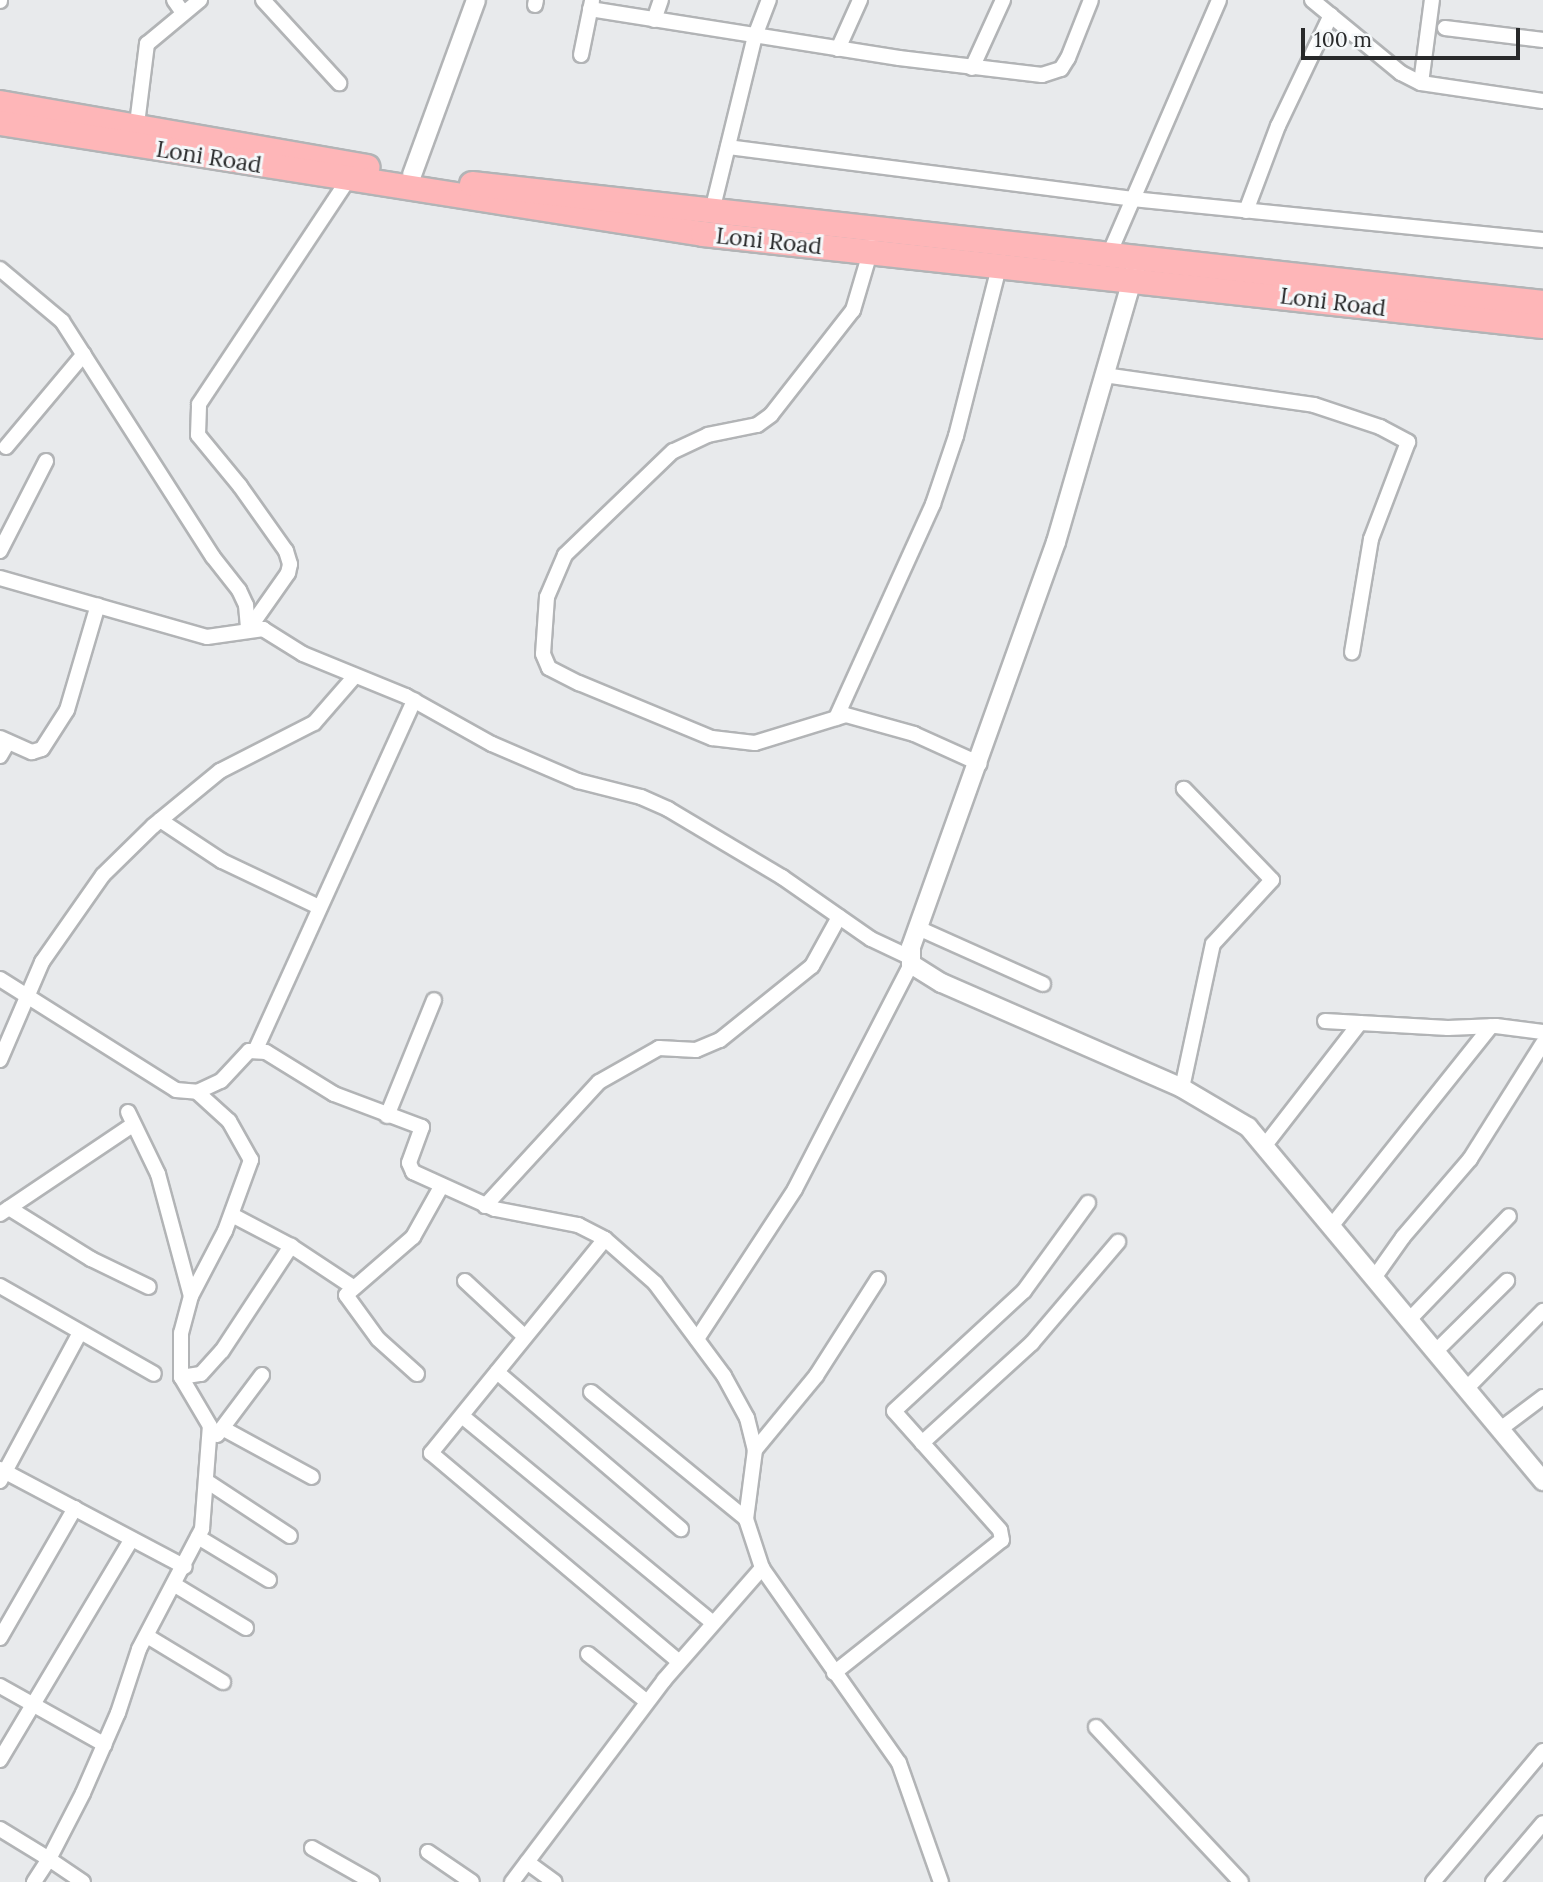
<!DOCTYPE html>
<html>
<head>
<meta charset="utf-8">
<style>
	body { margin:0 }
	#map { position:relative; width:1543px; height:1882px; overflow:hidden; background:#e8eaec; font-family:Lora,serif }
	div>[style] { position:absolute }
	.roads { filter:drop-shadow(2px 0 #b2b4b6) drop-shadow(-2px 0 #b2b4b6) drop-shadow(0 2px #b2b4b6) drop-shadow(0 -2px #b2b4b6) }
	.minor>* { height:14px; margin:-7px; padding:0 7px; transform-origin:7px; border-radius:7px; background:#fff }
	.tertiary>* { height:18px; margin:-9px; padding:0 9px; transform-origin:9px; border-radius:9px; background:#fff }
	.trunk>* { height:24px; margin:-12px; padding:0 12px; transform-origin:12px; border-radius:12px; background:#feb6b8 }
	span { translate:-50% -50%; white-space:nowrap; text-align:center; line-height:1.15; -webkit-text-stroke:6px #f5f8fa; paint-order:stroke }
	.street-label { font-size:23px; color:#28292a }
	.scale { position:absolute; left:1301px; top:28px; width:219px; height:32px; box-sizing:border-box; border:4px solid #28292a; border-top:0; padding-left:9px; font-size:21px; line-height:24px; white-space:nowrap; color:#28292a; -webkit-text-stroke:5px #f5f8fa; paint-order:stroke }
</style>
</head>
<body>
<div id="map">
	<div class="roads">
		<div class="minor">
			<div style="left:174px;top:0;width:16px;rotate:55deg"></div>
			<div style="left:263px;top:0;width:113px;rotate:47.5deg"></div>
			<div style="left:1312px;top:0;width:115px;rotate:39.4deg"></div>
			<div style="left:1401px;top:73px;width:22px;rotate:27deg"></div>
			<div style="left:1421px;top:83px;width:123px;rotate:8.4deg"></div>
			<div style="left:0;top:1px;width:1px;rotate:-90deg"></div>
			<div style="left:535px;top:5px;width:5px;rotate:-79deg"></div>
			<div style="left:590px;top:9px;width:313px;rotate:9deg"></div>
			<div style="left:899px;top:58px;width:144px;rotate:6.8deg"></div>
			<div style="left:1042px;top:75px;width:20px;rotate:-18deg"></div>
			<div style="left:1061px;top:69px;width:13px;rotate:-58deg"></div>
			<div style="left:1068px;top:58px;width:62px;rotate:-68.4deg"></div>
			<div style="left:654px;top:20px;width:21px;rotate:-71deg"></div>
			<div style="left:1445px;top:28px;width:99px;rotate:7deg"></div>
			<div style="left:838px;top:49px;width:54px;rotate:-65.8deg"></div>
			<div style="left:581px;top:55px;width:55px;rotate:-78.5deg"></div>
			<div style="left:972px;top:68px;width:75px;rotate:-65.5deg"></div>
			<div style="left:1421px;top:83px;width:84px;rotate:-82.5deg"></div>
			<div style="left:137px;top:124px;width:81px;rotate:-82.9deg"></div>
			<div style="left:147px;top:44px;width:69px;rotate:-39.7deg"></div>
			<div style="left:728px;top:147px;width:407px;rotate:7.3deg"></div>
			<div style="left:1132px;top:199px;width:413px;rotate:5.7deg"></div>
			<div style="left:712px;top:211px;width:180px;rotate:-76.2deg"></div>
			<div style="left:755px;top:36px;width:39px;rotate:-69deg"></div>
			<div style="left:1246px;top:211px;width:91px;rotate:-69.4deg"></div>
			<div style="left:1278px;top:126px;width:123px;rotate:-64.5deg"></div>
			<div style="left:872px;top:246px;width:67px;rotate:106.5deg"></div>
			<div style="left:853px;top:310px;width:133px;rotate:128deg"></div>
			<div style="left:771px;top:415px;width:17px;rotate:144deg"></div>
			<div style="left:757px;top:425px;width:50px;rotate:168.5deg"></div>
			<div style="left:708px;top:435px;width:38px;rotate:155deg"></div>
			<div style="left:673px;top:451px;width:150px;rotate:136.1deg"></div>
			<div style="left:565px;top:555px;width:46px;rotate:113.2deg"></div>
			<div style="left:547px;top:597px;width:57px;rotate:94deg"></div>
			<div style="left:543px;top:654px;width:15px;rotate:67deg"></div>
			<div style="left:549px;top:668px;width:34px;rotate:27deg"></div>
			<div style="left:579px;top:683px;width:144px;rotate:22.5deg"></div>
			<div style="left:712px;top:738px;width:43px;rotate:6.6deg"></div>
			<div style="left:755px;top:743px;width:95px;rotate:-17.1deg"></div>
			<div style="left:846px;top:715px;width:71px;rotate:15.6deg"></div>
			<div style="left:914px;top:734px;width:72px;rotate:24.4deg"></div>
			<div style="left:1107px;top:259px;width:282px;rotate:-66.6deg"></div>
			<div style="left:0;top:269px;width:81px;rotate:40deg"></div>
			<div style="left:62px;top:321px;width:280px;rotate:57.4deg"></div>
			<div style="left:213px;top:557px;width:42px;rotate:51.8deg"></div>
			<div style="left:239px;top:590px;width:17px;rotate:65deg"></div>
			<div style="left:246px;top:605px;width:25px;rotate:85deg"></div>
			<div style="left:248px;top:630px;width:70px;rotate:-54.9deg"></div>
			<div style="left:288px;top:573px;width:9px;rotate:-77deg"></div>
			<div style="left:290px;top:564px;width:14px;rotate:-107deg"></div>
			<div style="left:286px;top:551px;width:80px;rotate:-125.3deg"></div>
			<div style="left:240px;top:486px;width:66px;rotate:-129.5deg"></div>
			<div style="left:198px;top:435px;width:31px;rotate:-88deg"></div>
			<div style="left:199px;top:404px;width:269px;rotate:-56.4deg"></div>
			<div style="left:1104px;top:375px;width:212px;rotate:8.1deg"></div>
			<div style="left:1314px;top:405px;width:70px;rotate:18.4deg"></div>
			<div style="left:1380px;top:427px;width:32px;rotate:28deg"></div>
			<div style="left:1408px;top:442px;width:104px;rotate:110.9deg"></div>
			<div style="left:1371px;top:539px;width:115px;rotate:99.5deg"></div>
			<div style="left:6px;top:447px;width:121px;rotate:-50deg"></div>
			<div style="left:0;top:551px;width:101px;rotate:-62.9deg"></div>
			<div style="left:0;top:578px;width:215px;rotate:15.9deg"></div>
			<div style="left:207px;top:637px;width:57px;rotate:-8.1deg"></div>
			<div style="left:263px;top:629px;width:47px;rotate:32deg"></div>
			<div style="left:303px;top:654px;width:111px;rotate:22.2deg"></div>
			<div style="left:406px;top:696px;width:98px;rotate:29.2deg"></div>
			<div style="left:492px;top:744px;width:94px;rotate:23.3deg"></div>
			<div style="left:578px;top:781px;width:65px;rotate:14.3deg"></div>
			<div style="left:641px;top:797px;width:30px;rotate:24deg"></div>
			<div style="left:668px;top:809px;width:133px;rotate:30.8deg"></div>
			<div style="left:782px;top:877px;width:108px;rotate:34.9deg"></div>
			<div style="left:871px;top:939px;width:42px;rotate:25.3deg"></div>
			<div style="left:836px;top:718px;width:235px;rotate:-65.6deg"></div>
			<div style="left:933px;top:504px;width:72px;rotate:-71.3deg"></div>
			<div style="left:956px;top:436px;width:178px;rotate:-75.7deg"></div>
			<div style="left:0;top:738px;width:35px;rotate:24deg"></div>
			<div style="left:32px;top:752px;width:10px;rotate:-17deg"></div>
			<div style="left:42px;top:749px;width:46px;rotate:-57.3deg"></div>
			<div style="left:67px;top:710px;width:109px;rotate:-73.6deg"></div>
			<div style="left:0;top:756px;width:16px;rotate:-60deg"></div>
			<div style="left:160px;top:820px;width:74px;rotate:33.5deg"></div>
			<div style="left:222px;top:861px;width:107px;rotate:25.4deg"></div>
			<div style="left:918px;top:928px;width:137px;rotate:24.1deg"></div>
			<div style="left:0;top:979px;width:208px;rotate:32.2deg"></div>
			<div style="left:176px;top:1090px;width:21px;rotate:5deg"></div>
			<div style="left:197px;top:1092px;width:26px;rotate:-25deg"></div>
			<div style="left:221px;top:1081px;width:41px;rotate:-47deg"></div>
			<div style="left:249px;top:1051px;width:17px;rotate:3deg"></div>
			<div style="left:266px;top:1052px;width:80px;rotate:31.7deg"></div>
			<div style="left:334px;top:1094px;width:94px;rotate:20.6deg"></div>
			<div style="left:422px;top:1127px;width:38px;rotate:110deg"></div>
			<div style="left:409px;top:1163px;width:10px;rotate:66deg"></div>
			<div style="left:413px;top:1172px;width:90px;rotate:24.3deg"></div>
			<div style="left:495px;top:1209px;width:85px;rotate:10.9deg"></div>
			<div style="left:578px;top:1225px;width:30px;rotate:27deg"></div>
			<div style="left:605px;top:1239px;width:67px;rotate:41.3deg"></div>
			<div style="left:655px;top:1283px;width:116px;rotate:53.4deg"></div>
			<div style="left:724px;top:1376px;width:48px;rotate:61.3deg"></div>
			<div style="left:747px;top:1418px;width:33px;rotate:76deg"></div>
			<div style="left:755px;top:1450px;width:70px;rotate:97.4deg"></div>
			<div style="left:746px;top:1519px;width:52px;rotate:71.9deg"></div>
			<div style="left:762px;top:1568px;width:238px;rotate:54.9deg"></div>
			<div style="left:899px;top:1763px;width:126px;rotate:70.6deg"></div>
			<div style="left:1325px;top:1021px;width:123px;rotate:3.3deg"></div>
			<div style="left:1448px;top:1028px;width:48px;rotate:-2.4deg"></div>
			<div style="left:1496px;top:1026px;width:47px;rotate:7.3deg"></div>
			<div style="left:256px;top:1049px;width:383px;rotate:-65.6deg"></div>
			<div style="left:0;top:1060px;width:107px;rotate:-66.8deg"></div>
			<div style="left:42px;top:962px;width:106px;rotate:-55deg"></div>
			<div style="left:103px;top:875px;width:70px;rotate:-44.4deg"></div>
			<div style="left:153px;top:826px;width:87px;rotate:-39.4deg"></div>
			<div style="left:220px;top:771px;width:106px;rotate:-27.1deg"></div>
			<div style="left:314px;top:723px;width:62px;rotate:-48.9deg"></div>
			<div style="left:1182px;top:1088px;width:147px;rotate:-77.9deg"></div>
			<div style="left:1213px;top:944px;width:87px;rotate:-47.3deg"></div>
			<div style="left:1272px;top:880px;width:127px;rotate:-134deg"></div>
			<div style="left:128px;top:1112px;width:69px;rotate:64.2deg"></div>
			<div style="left:158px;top:1174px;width:126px;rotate:74.9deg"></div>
			<div style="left:191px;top:1296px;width:38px;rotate:105deg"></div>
			<div style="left:181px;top:1333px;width:44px;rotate:90deg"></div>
			<div style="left:387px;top:1116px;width:125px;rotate:-67.9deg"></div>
			<div style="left:1266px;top:1144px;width:153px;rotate:-52.2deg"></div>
			<div style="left:485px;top:1206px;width:168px;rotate:-47.4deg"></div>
			<div style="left:599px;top:1082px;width:69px;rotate:-29.5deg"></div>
			<div style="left:659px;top:1048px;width:37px;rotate:3deg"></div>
			<div style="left:696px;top:1050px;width:26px;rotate:-23deg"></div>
			<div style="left:720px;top:1040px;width:118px;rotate:-38.8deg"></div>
			<div style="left:812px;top:966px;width:56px;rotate:-61.1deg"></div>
			<div style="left:9px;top:1208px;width:97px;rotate:31.9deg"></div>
			<div style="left:91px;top:1259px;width:64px;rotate:25.8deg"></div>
			<div style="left:0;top:1214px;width:158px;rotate:-33.9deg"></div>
			<div style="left:232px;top:1215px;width:67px;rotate:27.7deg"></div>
			<div style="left:291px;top:1246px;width:74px;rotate:33.5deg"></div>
			<div style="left:1333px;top:1224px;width:253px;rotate:-51.4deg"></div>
			<div style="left:605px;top:1239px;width:276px;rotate:129.1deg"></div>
			<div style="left:431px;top:1453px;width:324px;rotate:40.1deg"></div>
			<div style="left:1374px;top:1278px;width:50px;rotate:-54.7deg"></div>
			<div style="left:1403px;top:1237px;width:103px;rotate:-49.3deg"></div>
			<div style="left:1470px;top:1159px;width:137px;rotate:-57.8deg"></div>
			<div style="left:465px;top:1281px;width:81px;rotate:43deg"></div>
			<div style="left:0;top:1286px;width:177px;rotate:29.7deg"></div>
			<div style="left:191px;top:1296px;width:73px;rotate:-62.4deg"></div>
			<div style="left:225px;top:1231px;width:76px;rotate:-69.9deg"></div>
			<div style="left:251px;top:1160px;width:45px;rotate:-119.4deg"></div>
			<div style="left:229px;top:1121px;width:43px;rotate:-137.8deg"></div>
			<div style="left:1409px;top:1320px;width:144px;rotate:-46.1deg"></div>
			<div style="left:697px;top:1339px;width:179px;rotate:-56.8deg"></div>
			<div style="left:795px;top:1189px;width:253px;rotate:-62.7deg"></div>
			<div style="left:1436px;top:1351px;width:100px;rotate:-44.6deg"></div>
			<div style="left:497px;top:1372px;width:242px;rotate:40.5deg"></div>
			<div style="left:417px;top:1374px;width:52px;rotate:-138.1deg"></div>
			<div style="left:378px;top:1339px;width:54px;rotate:-126deg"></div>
			<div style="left:346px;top:1295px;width:89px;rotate:-40.9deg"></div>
			<div style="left:413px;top:1237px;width:57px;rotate:-60.8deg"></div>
			<div style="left:1466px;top:1389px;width:110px;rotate:-45.4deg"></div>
			<div style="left:591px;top:1392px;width:200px;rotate:39.3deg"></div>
			<div style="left:462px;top:1416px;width:324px;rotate:39.5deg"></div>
			<div style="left:224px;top:1429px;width:100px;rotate:28.6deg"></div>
			<div style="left:1499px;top:1430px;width:55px;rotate:-36.9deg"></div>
			<div style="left:217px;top:1435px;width:75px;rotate:-53.1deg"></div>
			<div style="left:922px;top:1443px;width:149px;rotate:-42.3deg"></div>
			<div style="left:1032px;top:1343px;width:133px;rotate:-49.6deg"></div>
			<div style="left:755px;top:1450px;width:96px;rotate:-50.5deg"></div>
			<div style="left:816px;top:1376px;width:115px;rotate:-57.4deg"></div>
			<div style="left:0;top:1469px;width:209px;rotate:27.9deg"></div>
			<div style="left:0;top:1481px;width:167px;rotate:-61.7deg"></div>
			<div style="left:208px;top:1482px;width:98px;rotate:33.4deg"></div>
			<div style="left:198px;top:1537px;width:83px;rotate:31.2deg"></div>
			<div style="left:175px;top:1585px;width:83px;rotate:31.2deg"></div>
			<div style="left:147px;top:1636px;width:89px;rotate:31.2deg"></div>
			<div style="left:0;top:1638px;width:150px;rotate:-60deg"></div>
			<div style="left:588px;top:1654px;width:76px;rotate:39.1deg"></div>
			<div style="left:834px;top:1673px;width:214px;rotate:-38.4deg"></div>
			<div style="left:1002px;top:1540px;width:10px;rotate:-101deg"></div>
			<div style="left:1000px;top:1530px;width:159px;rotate:-131.7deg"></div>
			<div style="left:894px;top:1411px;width:177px;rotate:-42.7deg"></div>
			<div style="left:1024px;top:1291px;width:109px;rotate:-54deg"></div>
			<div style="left:0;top:1686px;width:120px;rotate:29.3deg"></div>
			<div style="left:1096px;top:1727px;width:212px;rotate:46.9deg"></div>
			<div style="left:0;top:1760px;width:257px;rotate:-59.2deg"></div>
			<div style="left:0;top:1829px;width:57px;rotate:31.5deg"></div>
			<div style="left:49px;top:1859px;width:74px;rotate:-62.7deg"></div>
			<div style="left:83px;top:1793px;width:87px;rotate:-66.4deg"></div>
			<div style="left:118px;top:1713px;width:67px;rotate:-71.8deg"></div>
			<div style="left:139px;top:1649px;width:136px;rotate:-62.3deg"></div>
			<div style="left:202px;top:1529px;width:103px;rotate:-85.6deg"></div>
			<div style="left:210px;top:1426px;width:57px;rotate:-120.6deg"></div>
			<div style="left:181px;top:1377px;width:20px;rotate:-9deg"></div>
			<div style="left:201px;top:1374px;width:31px;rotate:-48deg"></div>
			<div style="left:222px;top:1351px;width:126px;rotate:-56.7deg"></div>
			<div style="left:312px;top:1848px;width:69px;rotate:29.5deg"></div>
			<div style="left:428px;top:1852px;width:53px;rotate:34.3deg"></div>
			<div style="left:527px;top:1862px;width:34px;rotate:36deg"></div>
			<div style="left:34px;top:1882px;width:27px;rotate:-57deg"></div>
			<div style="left:49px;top:1859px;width:41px;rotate:34.1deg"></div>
			<div style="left:512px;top:1882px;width:253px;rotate:-53deg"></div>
			<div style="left:664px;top:1680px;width:149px;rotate:-48.8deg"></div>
			<div style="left:1433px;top:1882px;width:171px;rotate:-50deg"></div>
			<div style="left:1493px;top:1882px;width:77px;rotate:-49.7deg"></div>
		</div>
		<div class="tertiary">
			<div style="left:412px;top:175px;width:186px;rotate:-69.9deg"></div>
			<div style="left:1135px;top:270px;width:283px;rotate:106.2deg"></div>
			<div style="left:1056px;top:542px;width:430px;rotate:109.7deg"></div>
			<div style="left:911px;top:947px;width:17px;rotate:90deg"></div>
			<div style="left:911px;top:964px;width:36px;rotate:32deg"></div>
			<div style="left:942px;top:983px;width:262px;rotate:23.6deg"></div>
			<div style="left:1182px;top:1088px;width:77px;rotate:30.6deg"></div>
			<div style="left:1248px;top:1127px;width:461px;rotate:50.2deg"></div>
		</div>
		<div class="trunk">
			<div style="left:0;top:103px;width:373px;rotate:9.9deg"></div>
			<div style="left:0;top:123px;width:712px;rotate:8.97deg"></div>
			<div style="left:703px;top:234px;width:845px;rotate:6.25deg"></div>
			<div style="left:472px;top:184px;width:1078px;rotate:6.34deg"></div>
		</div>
	</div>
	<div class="street-label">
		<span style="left:209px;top:157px;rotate:9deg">Loni Road</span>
		<span style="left:769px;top:241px;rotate:6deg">Loni Road</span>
		<span style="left:1333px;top:302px;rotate:7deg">Loni Road</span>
	</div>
	<div class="scale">100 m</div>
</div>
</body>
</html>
